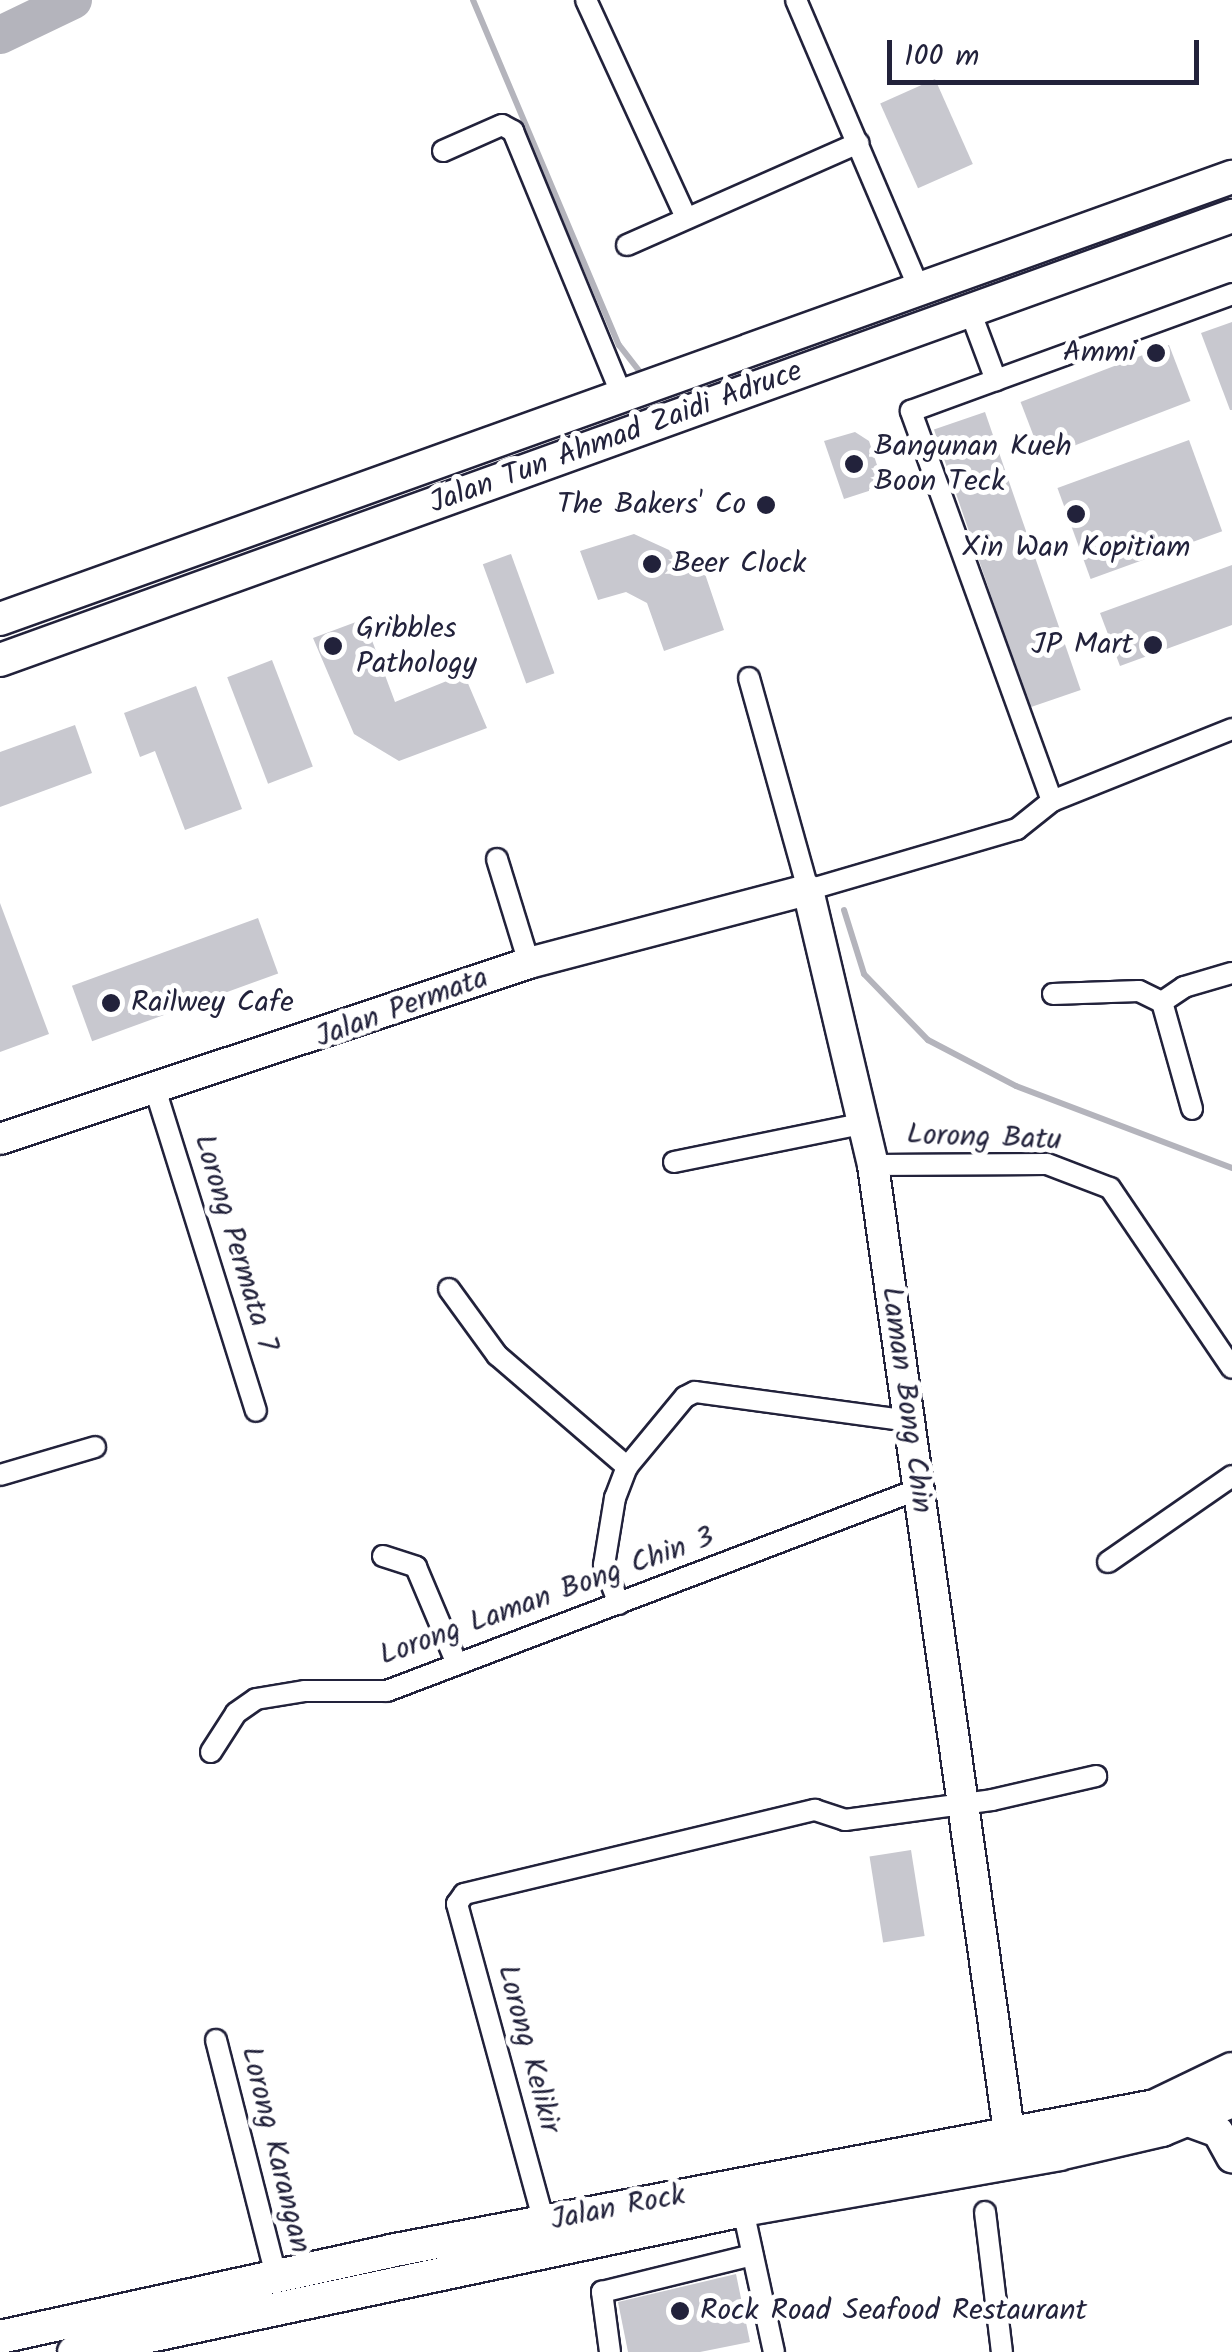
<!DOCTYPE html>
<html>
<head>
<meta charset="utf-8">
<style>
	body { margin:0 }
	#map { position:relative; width:1232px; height:2352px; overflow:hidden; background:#fff; font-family:Kalam,sans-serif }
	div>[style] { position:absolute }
	.stream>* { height:6px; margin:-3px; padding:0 3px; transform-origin:3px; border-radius:3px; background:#b4b4bc }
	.river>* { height:38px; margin:-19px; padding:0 19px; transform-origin:19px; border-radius:19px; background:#b4b4bc }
	.building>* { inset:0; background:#c8c8cf; transform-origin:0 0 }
	.roads { filter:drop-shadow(2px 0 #22223b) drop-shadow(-2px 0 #22223b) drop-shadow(0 2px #22223b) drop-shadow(0 -2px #22223b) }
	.street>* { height:20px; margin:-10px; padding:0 10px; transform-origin:10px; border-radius:10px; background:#fff }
	.secondary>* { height:30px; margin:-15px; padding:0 15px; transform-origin:15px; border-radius:15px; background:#fff }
	.primary>* { height:32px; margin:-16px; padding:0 16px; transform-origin:16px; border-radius:16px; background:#fff }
	.dots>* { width:28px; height:28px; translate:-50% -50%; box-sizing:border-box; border:5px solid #fff; border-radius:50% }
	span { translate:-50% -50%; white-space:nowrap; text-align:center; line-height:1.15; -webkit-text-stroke:10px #fff; paint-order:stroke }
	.poi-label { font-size:30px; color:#22223b }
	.right { translate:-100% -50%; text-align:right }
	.left { translate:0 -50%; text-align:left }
	.street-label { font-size:30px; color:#22223b }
	.scale { position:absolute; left:887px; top:40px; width:312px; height:45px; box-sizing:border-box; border:5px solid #22223b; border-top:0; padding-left:12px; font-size:30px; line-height:35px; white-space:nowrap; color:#22223b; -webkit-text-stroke:8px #fff; paint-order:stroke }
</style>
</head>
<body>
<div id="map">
	<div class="stream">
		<div style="left:473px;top:0;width:375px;rotate:67.1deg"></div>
		<div style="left:619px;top:345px;width:39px;rotate:52deg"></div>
		<div style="left:844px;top:910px;width:67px;rotate:72.6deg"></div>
		<div style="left:864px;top:974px;width:92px;rotate:45.9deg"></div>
		<div style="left:928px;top:1040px;width:99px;rotate:27.6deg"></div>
		<div style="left:1016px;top:1086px;width:231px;rotate:20.8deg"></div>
	</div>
	<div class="river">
		<div style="left:0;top:35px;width:81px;rotate:-25.6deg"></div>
	</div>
	<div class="building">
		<div style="left:935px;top:79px;width:93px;height:60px;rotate:66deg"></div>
		<div style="clip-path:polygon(1232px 322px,1232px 410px,1230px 410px,1201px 333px)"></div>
		<div style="left:1169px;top:345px;width:60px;height:159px;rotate:69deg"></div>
		<div style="left:985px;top:412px;width:294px;height:54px;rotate:71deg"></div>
		<div style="clip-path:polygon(855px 432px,869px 441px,884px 486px,844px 499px,824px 441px)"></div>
		<div style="left:1189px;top:440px;width:97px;height:140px;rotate:70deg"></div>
		<div style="clip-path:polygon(634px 534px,702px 565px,724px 630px,664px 651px,647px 603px,626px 592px,598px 600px,580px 551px)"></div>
		<div style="left:511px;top:554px;width:127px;height:30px;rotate:70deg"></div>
		<div style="clip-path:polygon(1232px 565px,1232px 625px,1120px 666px,1100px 613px)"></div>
		<div style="clip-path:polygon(364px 619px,395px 702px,464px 674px,487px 728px,399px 761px,354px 734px,313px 638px)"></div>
		<div style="left:272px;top:660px;width:114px;height:48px;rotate:69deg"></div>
		<div style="clip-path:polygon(196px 686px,242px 809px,185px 830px,155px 751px,140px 757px,124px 713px)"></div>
		<div style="clip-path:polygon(75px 725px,92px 773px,0 807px,0 752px)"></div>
		<div style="clip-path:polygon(0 903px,49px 1034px,0 1052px)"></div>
		<div style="left:258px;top:918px;width:59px;height:198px;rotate:70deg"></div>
		<div style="left:911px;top:1850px;width:87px;height:42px;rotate:81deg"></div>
		<div style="clip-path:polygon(736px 2274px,750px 2342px,700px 2352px,628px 2352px,618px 2302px)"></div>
	</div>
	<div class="roads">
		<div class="street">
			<div style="left:586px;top:0;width:239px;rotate:65.3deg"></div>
			<div style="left:796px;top:0;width:313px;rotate:66.9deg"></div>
			<div style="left:443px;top:151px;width:64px;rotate:-23.8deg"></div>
			<div style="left:502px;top:125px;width:13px;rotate:29deg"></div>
			<div style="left:513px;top:131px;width:289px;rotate:67.6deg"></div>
			<div style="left:627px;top:245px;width:253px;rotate:-23.8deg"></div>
			<div style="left:970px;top:311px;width:74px;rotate:69.4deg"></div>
			<div style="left:749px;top:678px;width:220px;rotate:74.4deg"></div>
			<div style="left:808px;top:890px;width:218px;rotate:-16.3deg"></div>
			<div style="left:1017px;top:829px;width:45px;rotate:-38.7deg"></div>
			<div style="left:1052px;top:801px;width:194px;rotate:-21.8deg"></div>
			<div style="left:1052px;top:801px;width:415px;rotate:-109.9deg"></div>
			<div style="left:911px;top:411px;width:342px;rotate:-20deg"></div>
			<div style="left:497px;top:859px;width:109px;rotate:72.9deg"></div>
			<div style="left:1053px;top:994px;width:86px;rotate:-2deg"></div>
			<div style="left:1139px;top:991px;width:25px;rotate:26deg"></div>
			<div style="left:1162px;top:1002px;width:111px;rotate:74.3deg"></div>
			<div style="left:1162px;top:1002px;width:27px;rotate:-34deg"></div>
			<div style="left:1184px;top:987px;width:50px;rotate:-16.3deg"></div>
			<div style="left:156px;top:1092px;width:334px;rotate:72.6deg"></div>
			<div style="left:674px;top:1162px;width:195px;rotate:-11.5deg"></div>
			<div style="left:873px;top:1165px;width:174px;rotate:-0.3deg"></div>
			<div style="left:1047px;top:1164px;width:67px;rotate:20.9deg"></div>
			<div style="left:1110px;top:1188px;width:217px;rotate:55.9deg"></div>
			<div style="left:449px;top:1289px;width:82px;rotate:54deg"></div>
			<div style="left:497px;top:1355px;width:172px;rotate:40.7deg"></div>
			<div style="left:0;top:1475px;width:99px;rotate:-16.4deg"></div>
			<div style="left:383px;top:1556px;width:35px;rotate:18deg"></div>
			<div style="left:416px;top:1567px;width:105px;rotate:67.1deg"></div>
			<div style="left:1108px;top:1562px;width:151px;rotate:-34.7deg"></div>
			<div style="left:619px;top:1604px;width:42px;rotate:-111deg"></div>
			<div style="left:604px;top:1565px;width:68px;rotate:-80.7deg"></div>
			<div style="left:615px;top:1498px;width:33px;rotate:-69deg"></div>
			<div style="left:627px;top:1467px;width:91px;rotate:-50.4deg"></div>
			<div style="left:685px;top:1397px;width:11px;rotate:-27deg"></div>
			<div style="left:695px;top:1392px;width:216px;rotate:7.7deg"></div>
			<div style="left:211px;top:1752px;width:46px;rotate:-57.3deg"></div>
			<div style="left:236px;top:1713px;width:24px;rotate:-35deg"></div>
			<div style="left:256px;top:1699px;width:50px;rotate:-9.3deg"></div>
			<div style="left:305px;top:1691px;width:82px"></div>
			<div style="left:387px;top:1691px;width:569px;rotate:-20.79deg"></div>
			<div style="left:216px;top:2040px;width:243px;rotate:75.7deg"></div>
			<div style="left:743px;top:2210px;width:145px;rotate:77.7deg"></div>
			<div style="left:985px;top:2212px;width:141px;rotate:83.1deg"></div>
			<div style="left:544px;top:2222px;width:330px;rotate:-105.3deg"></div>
			<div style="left:457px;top:1904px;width:12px;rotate:-55deg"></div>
			<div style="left:464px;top:1894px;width:361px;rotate:-13.5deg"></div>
			<div style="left:815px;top:1810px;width:32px;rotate:18deg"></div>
			<div style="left:845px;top:1820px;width:148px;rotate:-7.7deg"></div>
			<div style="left:992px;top:1800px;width:107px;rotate:-13deg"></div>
			<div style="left:610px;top:2352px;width:61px;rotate:-97.6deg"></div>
			<div style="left:602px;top:2292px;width:155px;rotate:-13.8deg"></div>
		</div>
		<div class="secondary">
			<div style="left:0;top:1139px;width:558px;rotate:-18.4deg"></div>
			<div style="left:529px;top:963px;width:288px;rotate:-14.7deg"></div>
			<div style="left:808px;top:890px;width:283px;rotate:76.7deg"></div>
			<div style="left:873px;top:1165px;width:977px;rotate:81.99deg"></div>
			<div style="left:1185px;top:2120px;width:35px;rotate:20deg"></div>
			<div style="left:1218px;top:2132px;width:29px;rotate:61deg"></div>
		</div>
		<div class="primary">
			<div style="left:0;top:619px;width:1309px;rotate:-19.74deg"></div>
			<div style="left:0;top:660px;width:1310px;rotate:-19.82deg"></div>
			<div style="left:0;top:2337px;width:399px;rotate:-12.4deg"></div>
			<div style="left:390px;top:2251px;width:779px;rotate:-10.73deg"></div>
			<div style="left:1155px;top:2106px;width:85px;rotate:-25.7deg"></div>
			<div style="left:74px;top:2352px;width:684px;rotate:-11.98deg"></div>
			<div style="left:743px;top:2210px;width:321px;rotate:-10deg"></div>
			<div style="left:1059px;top:2154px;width:106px;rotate:-13.1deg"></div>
			<div style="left:1162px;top:2130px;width:76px;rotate:-22.5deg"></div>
		</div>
	</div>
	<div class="dots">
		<div style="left:1156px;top:353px;background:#22223b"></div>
		<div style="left:854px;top:464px;background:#22223b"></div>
		<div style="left:766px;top:505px;background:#22223b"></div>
		<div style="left:1076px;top:514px;background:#22223b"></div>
		<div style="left:652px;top:564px;background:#22223b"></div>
		<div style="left:1153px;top:645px;background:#22223b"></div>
		<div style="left:333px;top:646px;background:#22223b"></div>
		<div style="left:111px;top:1003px;background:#22223b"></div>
		<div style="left:680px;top:2311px;background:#22223b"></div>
	</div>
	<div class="poi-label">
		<span class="right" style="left:1136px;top:353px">Ammi</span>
		<span class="left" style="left:874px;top:464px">Bangunan Kueh<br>Boon Teck</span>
		<span class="right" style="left:746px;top:505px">The Bakers' Co</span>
		<span style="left:1076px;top:548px">Xin Wan Kopitiam</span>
		<span class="left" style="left:672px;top:564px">Beer Clock</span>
		<span class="left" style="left:356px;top:646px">Gribbles<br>Pathology</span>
		<span class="right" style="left:1133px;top:645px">JP Mart</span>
		<span class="left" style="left:131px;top:1003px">Railwey Cafe</span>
		<span class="left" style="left:700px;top:2311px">Rock Road Seafood Restaurant</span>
	</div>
	<div class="street-label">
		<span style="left:616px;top:438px;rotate:-20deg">Jalan Tun Ahmad Zaidi Adruce</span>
		<span style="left:402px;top:1008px;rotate:-20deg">Jalan Permata</span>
		<span style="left:984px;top:1138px;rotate:2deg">Lorong Batu</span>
		<span style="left:235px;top:1243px;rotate:73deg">Lorong Permata 7</span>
		<span style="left:906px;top:1400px;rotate:82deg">Laman Bong Chin</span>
		<span style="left:547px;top:1597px;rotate:-20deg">Lorong Laman Bong Chin 3</span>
		<span style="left:528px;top:2049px;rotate:75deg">Lorong Kelikir</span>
		<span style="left:275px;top:2150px;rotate:76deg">Lorong Karangan</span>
		<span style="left:618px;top:2208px;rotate:-11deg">Jalan Rock</span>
	</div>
	<div class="scale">100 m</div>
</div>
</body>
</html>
